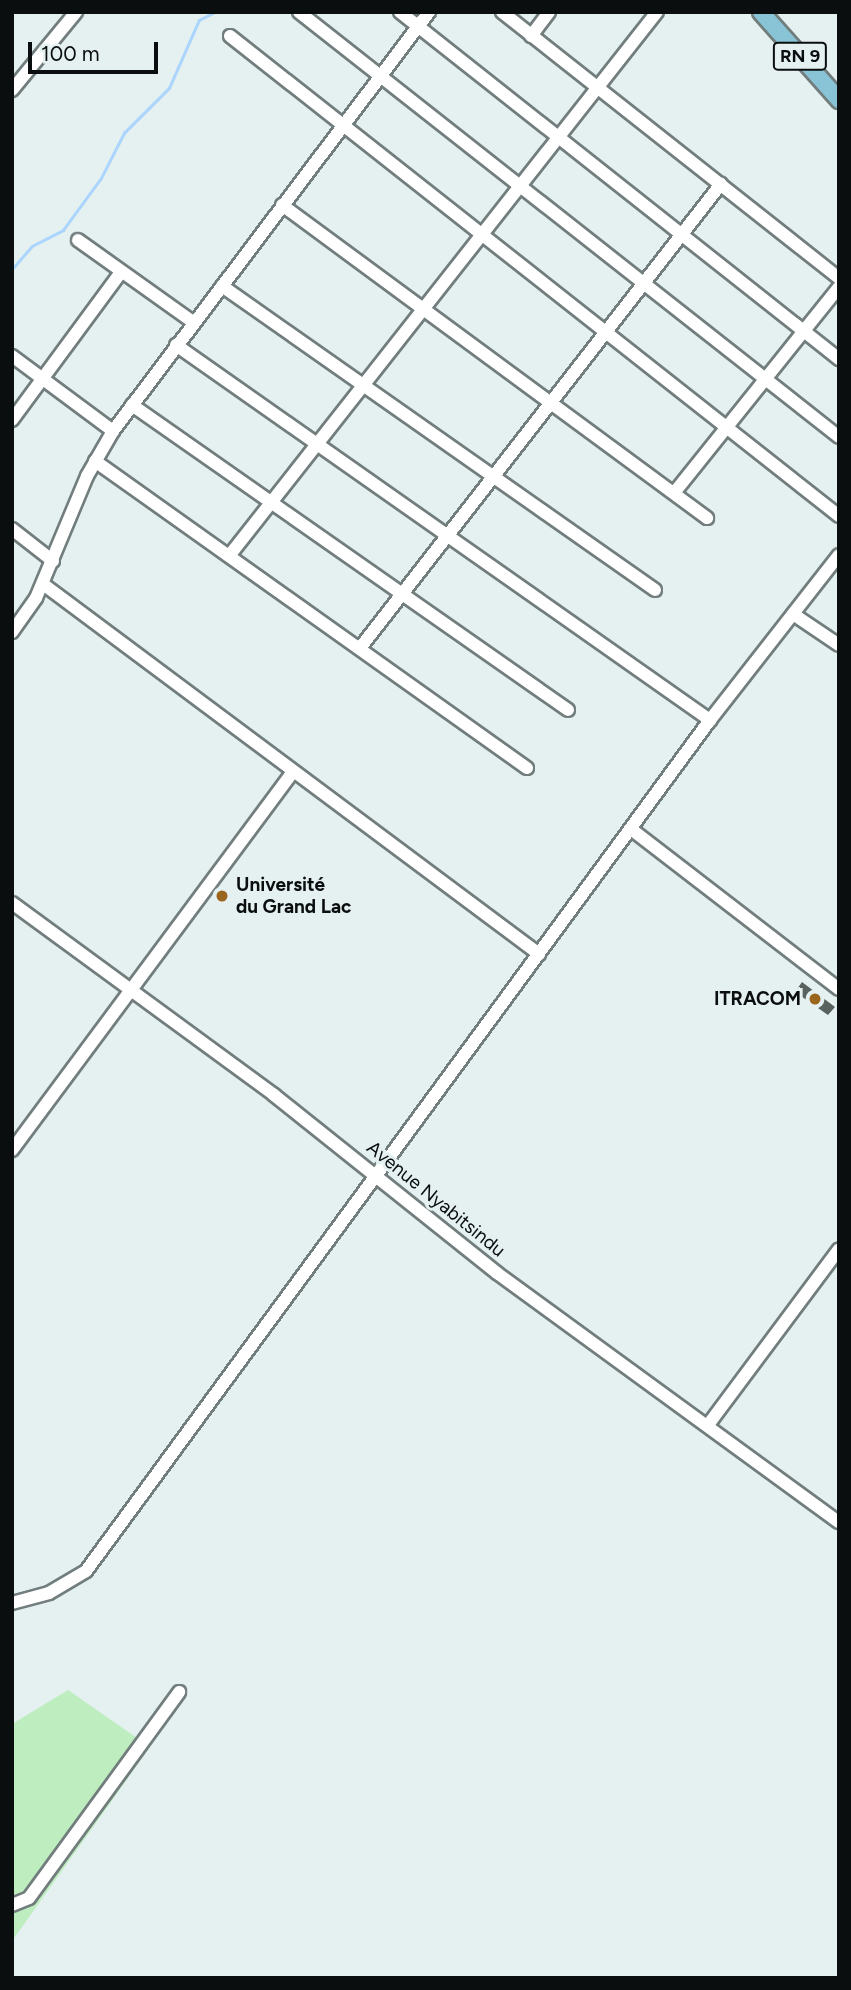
<!DOCTYPE html>
<html>
<head>
<meta charset="utf-8">
<style>
	body { margin:0 }
	#map { position:relative; width:851px; height:1990px; overflow:hidden; background:#e5f1f1; font-family:Figtree,sans-serif }
	div>[style] { position:absolute }
	.green>* { inset:0; background:#beedbf }
	.stream>* { height:2.5px; margin:-1.25px; padding:0 1.25px; transform-origin:1.25px; border-radius:1.25px; background:#abd5fd }
	.building>* { inset:0; background:#59625e }
	.roads { filter:drop-shadow(2px 0 #727d7d) drop-shadow(-2px 0 #727d7d) drop-shadow(0 2px #727d7d) drop-shadow(0 -2px #727d7d) }
	.minor>* { height:12px; margin:-6px; padding:0 6px; transform-origin:6px; border-radius:6px; background:#fff }
	.major>* { height:16px; margin:-8px; padding:0 8px; transform-origin:8px; border-radius:8px; background:#88c4d5 }
	.dots>* { width:19px; height:19px; translate:-50% -50%; box-sizing:border-box; border:4px solid #e5f1f1; border-radius:50% }
	span { translate:-50% -50%; white-space:nowrap; text-align:center; line-height:1.15; -webkit-text-stroke:6px #e5f1f1; paint-order:stroke }
	.shield-label span { padding:2px 5px; background:#e5f1f1; border:2px solid; border-radius:5px; -webkit-text-stroke-width:0 }
	.shield-label { font-size:18px; color:#0b0e0e; font-weight:700 }
	.poi-label { font-size:19px; color:#0b0e0e; font-weight:700 }
	.left { translate:0 -50%; text-align:left }
	.right { translate:-100% -50%; text-align:right }
	.street-label { font-size:19px; color:#0b0e0e }
	.frame { position:absolute; inset:0; border:14px solid #0b0e0e; pointer-events:none }
	.scale { position:absolute; left:28px; top:42px; width:130px; height:32px; box-sizing:border-box; border:4px solid #0b0e0e; border-top:0; padding-left:9px; font-size:21px; line-height:24px; white-space:nowrap; color:#0b0e0e; -webkit-text-stroke:5px #e5f1f1; paint-order:stroke }
</style>
</head>
<body>
<div id="map">
	<div class="green">
		<div style="clip-path:polygon(68px 1690px,150px 1747px,12px 1941px,12px 1724px)"></div>
	</div>
	<div class="stream">
		<div style="left:12px;top:269px;width:30px;rotate:-49deg"></div>
		<div style="left:32px;top:246px;width:35px;rotate:-27deg"></div>
		<div style="left:63px;top:230px;width:64px;rotate:-53.8deg"></div>
		<div style="left:101px;top:178px;width:51px;rotate:-62.9deg"></div>
		<div style="left:124px;top:133px;width:64px;rotate:-45deg"></div>
		<div style="left:169px;top:88px;width:74px;rotate:-66.2deg"></div>
		<div style="left:199px;top:20px;width:18px;rotate:-27deg"></div>
	</div>
	<div class="building">
		<div style="clip-path:polygon(802px 982px,835px 1007px,828px 1015px,795px 992px)"></div>
	</div>
	<div class="roads">
		<div class="minor">
			<div style="left:299px;top:12px;width:687px;rotate:38.2deg"></div>
			<div style="left:400px;top:12px;width:560px;rotate:38.32deg"></div>
			<div style="left:502px;top:12px;width:429px;rotate:38.3deg"></div>
			<div style="left:230px;top:36px;width:775px;rotate:38.24deg"></div>
			<div style="left:531px;top:36px;width:30px;rotate:-53deg"></div>
			<div style="left:12px;top:90px;width:101px;rotate:-50.6deg"></div>
			<div style="left:282px;top:205px;width:528px;rotate:36.37deg"></div>
			<div style="left:78px;top:240px;width:141px;rotate:35.5deg"></div>
			<div style="left:222px;top:286px;width:529px;rotate:35.07deg"></div>
			<div style="left:176px;top:345px;width:653px;rotate:35.08deg"></div>
			<div style="left:12px;top:356px;width:126px;rotate:36.6deg"></div>
			<div style="left:132px;top:405px;width:532px;rotate:34.97deg"></div>
			<div style="left:12px;top:420px;width:184px;rotate:-53.6deg"></div>
			<div style="left:95px;top:461px;width:530px;rotate:35.4deg"></div>
			<div style="left:674px;top:493px;width:264px;rotate:-51.3deg"></div>
			<div style="left:12px;top:529px;width:52px;rotate:38deg"></div>
			<div style="left:229px;top:556px;width:692px;rotate:-51.81deg"></div>
			<div style="left:43px;top:584px;width:619px;rotate:36.72deg"></div>
			<div style="left:793px;top:614px;width:55px;rotate:34deg"></div>
			<div style="left:12px;top:632px;width:42px;rotate:-54.8deg"></div>
			<div style="left:36px;top:598px;width:132px;rotate:-67.3deg"></div>
			<div style="left:87px;top:476px;width:52px;rotate:-60deg"></div>
			<div style="left:113px;top:431px;width:525px;rotate:-52.98deg"></div>
			<div style="left:360px;top:648px;width:588px;rotate:-52.12deg"></div>
			<div style="left:631px;top:829px;width:262px;rotate:37.6deg"></div>
			<div style="left:12px;top:903px;width:325px;rotate:36.2deg"></div>
			<div style="left:274px;top:1095px;width:285px;rotate:38.6deg"></div>
			<div style="left:497px;top:1273px;width:423px;rotate:36.1deg"></div>
			<div style="left:12px;top:1150px;width:471px;rotate:-53.4deg"></div>
			<div style="left:708px;top:1425px;width:219px;rotate:-53.3deg"></div>
			<div style="left:12px;top:1603px;width:38px;rotate:-15deg"></div>
			<div style="left:49px;top:1593px;width:43px;rotate:-30.7deg"></div>
			<div style="left:86px;top:1571px;width:1055px;rotate:-53.75deg"></div>
			<div style="left:710px;top:720px;width:209px;rotate:-52deg"></div>
			<div style="left:12px;top:1905px;width:18px;rotate:-22deg"></div>
			<div style="left:29px;top:1898px;width:255px;rotate:-53.9deg"></div>
		</div>
		<div class="major">
			<div style="left:761px;top:12px;width:118px;rotate:48.4deg"></div>
		</div>
	</div>
	<div class="dots">
		<div style="left:222px;top:896px;background:#9a651d"></div>
		<div style="left:815px;top:999px;background:#9a651d"></div>
	</div>
	<div class="shield-label">
		<span style="left:800px;top:56px">RN 9</span>
	</div>
	<div class="poi-label">
		<span class="left" style="left:236px;top:896px">Université<br>du Grand Lac</span>
		<span class="right" style="left:801px;top:999px">ITRACOM</span>
	</div>
	<div class="street-label">
		<span style="left:436px;top:1199px;rotate:39deg">Avenue Nyabitsindu</span>
	</div>
	<div class="frame"></div>
	<div class="scale">100 m</div>
</div>
</body>
</html>
